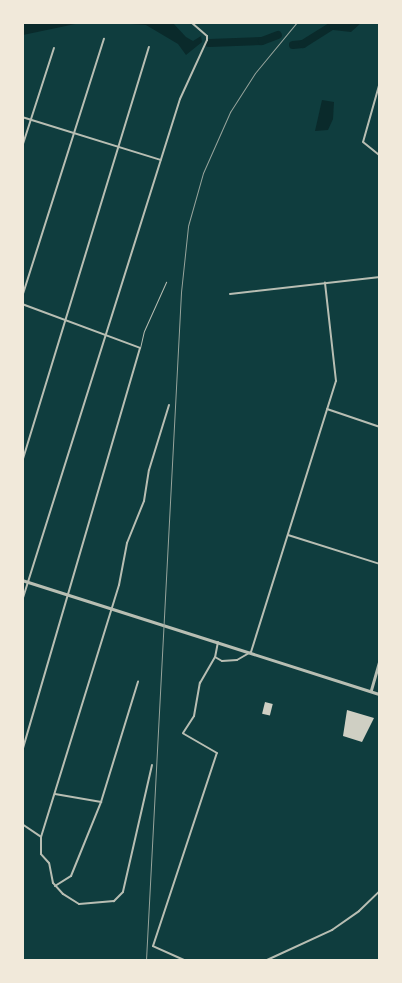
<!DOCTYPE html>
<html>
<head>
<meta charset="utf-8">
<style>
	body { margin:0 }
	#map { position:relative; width:402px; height:983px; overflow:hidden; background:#0f3d3e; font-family:Barlow,sans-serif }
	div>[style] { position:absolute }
	.water>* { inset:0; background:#0a2a2b }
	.river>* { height:8px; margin:-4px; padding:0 4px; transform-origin:4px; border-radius:4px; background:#0a2a2b }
	.building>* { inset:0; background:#cfcfc3; transform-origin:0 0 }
	.service>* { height:1px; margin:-0.5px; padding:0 0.5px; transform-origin:0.5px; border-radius:0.5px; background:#b8beb3 }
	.minor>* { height:2px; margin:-1px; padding:0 1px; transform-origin:1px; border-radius:1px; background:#b8beb3 }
	.tertiary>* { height:2.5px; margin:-1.25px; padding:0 1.25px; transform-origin:1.25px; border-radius:1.25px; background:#b8beb3 }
	.rail>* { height:1px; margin:-0.5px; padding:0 0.5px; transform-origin:0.5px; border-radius:0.5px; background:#97a49c }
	span { translate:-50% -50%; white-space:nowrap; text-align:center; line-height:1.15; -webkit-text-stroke:5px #f1e9da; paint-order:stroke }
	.frame { position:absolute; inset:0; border:24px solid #f1e9da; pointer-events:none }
</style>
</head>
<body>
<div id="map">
	<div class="water">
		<div style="clip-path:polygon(23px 22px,80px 22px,80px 23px,23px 35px)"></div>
		<div style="clip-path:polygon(116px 23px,173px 23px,186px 37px,193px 41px,201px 36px,202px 42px,186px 55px,178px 44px,146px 25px)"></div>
		<div style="clip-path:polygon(332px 23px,332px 22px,361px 23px,351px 32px,333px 30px,329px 24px)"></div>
		<div style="clip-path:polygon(322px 100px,334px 102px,333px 119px,328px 130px,315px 131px)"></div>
	</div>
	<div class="river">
		<div style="left:209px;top:43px;width:53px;rotate:-2.2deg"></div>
		<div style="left:262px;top:41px;width:17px;rotate:-21deg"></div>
		<div style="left:293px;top:45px;width:10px;rotate:-6deg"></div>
		<div style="left:303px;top:44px;width:36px;rotate:-32deg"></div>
		<div style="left:333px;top:25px;width:15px;rotate:-11deg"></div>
	</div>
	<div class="building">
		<div style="left:265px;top:702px;width:8px;height:12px;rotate:14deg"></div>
		<div style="clip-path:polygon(347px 710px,374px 718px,362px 742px,343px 736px)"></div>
	</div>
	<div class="service">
		<div style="left:140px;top:348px;width:17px;rotate:-77deg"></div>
		<div style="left:144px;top:331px;width:54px;rotate:-65.8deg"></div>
	</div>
	<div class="minor">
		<div style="left:380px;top:82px;width:62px;rotate:105.8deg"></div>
		<div style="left:363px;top:142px;width:22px;rotate:39deg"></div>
		<div style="left:22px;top:117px;width:145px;rotate:17.2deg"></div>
		<div style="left:22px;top:147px;width:104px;rotate:-72.1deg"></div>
		<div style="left:230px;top:294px;width:151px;rotate:-6.5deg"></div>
		<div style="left:22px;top:297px;width:271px;rotate:-72.4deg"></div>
		<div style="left:22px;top:304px;width:126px;rotate:20.4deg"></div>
		<div style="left:140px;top:348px;width:420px;rotate:106.3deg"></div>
		<div style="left:327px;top:409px;width:56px;rotate:18.8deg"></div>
		<div style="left:22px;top:462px;width:434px;rotate:-73deg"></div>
		<div style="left:288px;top:535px;width:96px;rotate:17.5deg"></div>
		<div style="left:22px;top:601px;width:526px;rotate:-72.53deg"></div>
		<div style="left:180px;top:99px;width:65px;rotate:-65.4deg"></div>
		<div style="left:207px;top:40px;width:4px;rotate:-90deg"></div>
		<div style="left:207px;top:36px;width:21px;rotate:-139deg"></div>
		<div style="left:218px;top:642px;width:15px;rotate:101deg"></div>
		<div style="left:215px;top:657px;width:8px;rotate:30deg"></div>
		<div style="left:222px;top:661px;width:15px;rotate:-4deg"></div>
		<div style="left:237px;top:660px;width:16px;rotate:-30deg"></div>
		<div style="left:251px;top:652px;width:284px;rotate:-72.6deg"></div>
		<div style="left:336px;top:381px;width:99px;rotate:-96.4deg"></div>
		<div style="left:152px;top:765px;width:130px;rotate:102.9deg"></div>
		<div style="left:123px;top:892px;width:13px;rotate:135deg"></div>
		<div style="left:114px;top:901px;width:35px;rotate:175deg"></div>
		<div style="left:79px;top:904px;width:19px;rotate:-148deg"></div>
		<div style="left:63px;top:894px;width:15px;rotate:-132deg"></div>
		<div style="left:53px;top:883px;width:20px;rotate:-101deg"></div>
		<div style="left:49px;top:863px;width:12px;rotate:-132deg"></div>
		<div style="left:41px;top:854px;width:17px;rotate:-90deg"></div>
		<div style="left:41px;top:837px;width:264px;rotate:-72.8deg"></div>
		<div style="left:119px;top:585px;width:43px;rotate:-79.2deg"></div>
		<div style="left:127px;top:543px;width:45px;rotate:-68deg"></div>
		<div style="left:144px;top:501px;width:31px;rotate:-81deg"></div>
		<div style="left:149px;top:470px;width:68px;rotate:-72.9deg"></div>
		<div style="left:55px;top:794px;width:47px;rotate:9.9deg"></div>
		<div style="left:22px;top:824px;width:23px;rotate:34deg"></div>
		<div style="left:55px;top:886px;width:19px;rotate:-32deg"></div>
		<div style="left:71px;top:876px;width:80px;rotate:-67.9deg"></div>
		<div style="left:101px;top:802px;width:126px;rotate:-72.9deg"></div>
		<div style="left:184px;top:960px;width:34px;rotate:-156deg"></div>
		<div style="left:153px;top:946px;width:203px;rotate:-71.7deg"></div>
		<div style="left:217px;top:753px;width:39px;rotate:-150deg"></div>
		<div style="left:183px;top:733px;width:20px;rotate:-57deg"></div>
		<div style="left:194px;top:716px;width:34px;rotate:-80deg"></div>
		<div style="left:200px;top:683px;width:30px;rotate:-60deg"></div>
		<div style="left:267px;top:960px;width:72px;rotate:-24.8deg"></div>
		<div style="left:332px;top:930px;width:33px;rotate:-35deg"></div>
		<div style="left:359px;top:911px;width:29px;rotate:-44deg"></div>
	</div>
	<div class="tertiary">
		<div style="left:22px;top:580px;width:376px;rotate:17.7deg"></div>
		<div style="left:371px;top:690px;width:33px;rotate:-74deg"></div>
	</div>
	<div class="rail">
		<div style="left:146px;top:960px;width:669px;rotate:-87deg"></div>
		<div style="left:181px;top:292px;width:66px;rotate:-83.9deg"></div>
		<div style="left:188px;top:226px;width:55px;rotate:-74.2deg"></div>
		<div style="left:203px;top:173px;width:67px;rotate:-66.1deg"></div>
		<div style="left:230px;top:112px;width:46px;rotate:-57.3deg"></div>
		<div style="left:255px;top:73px;width:66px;rotate:-50.5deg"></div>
	</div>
	<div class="frame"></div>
</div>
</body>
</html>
